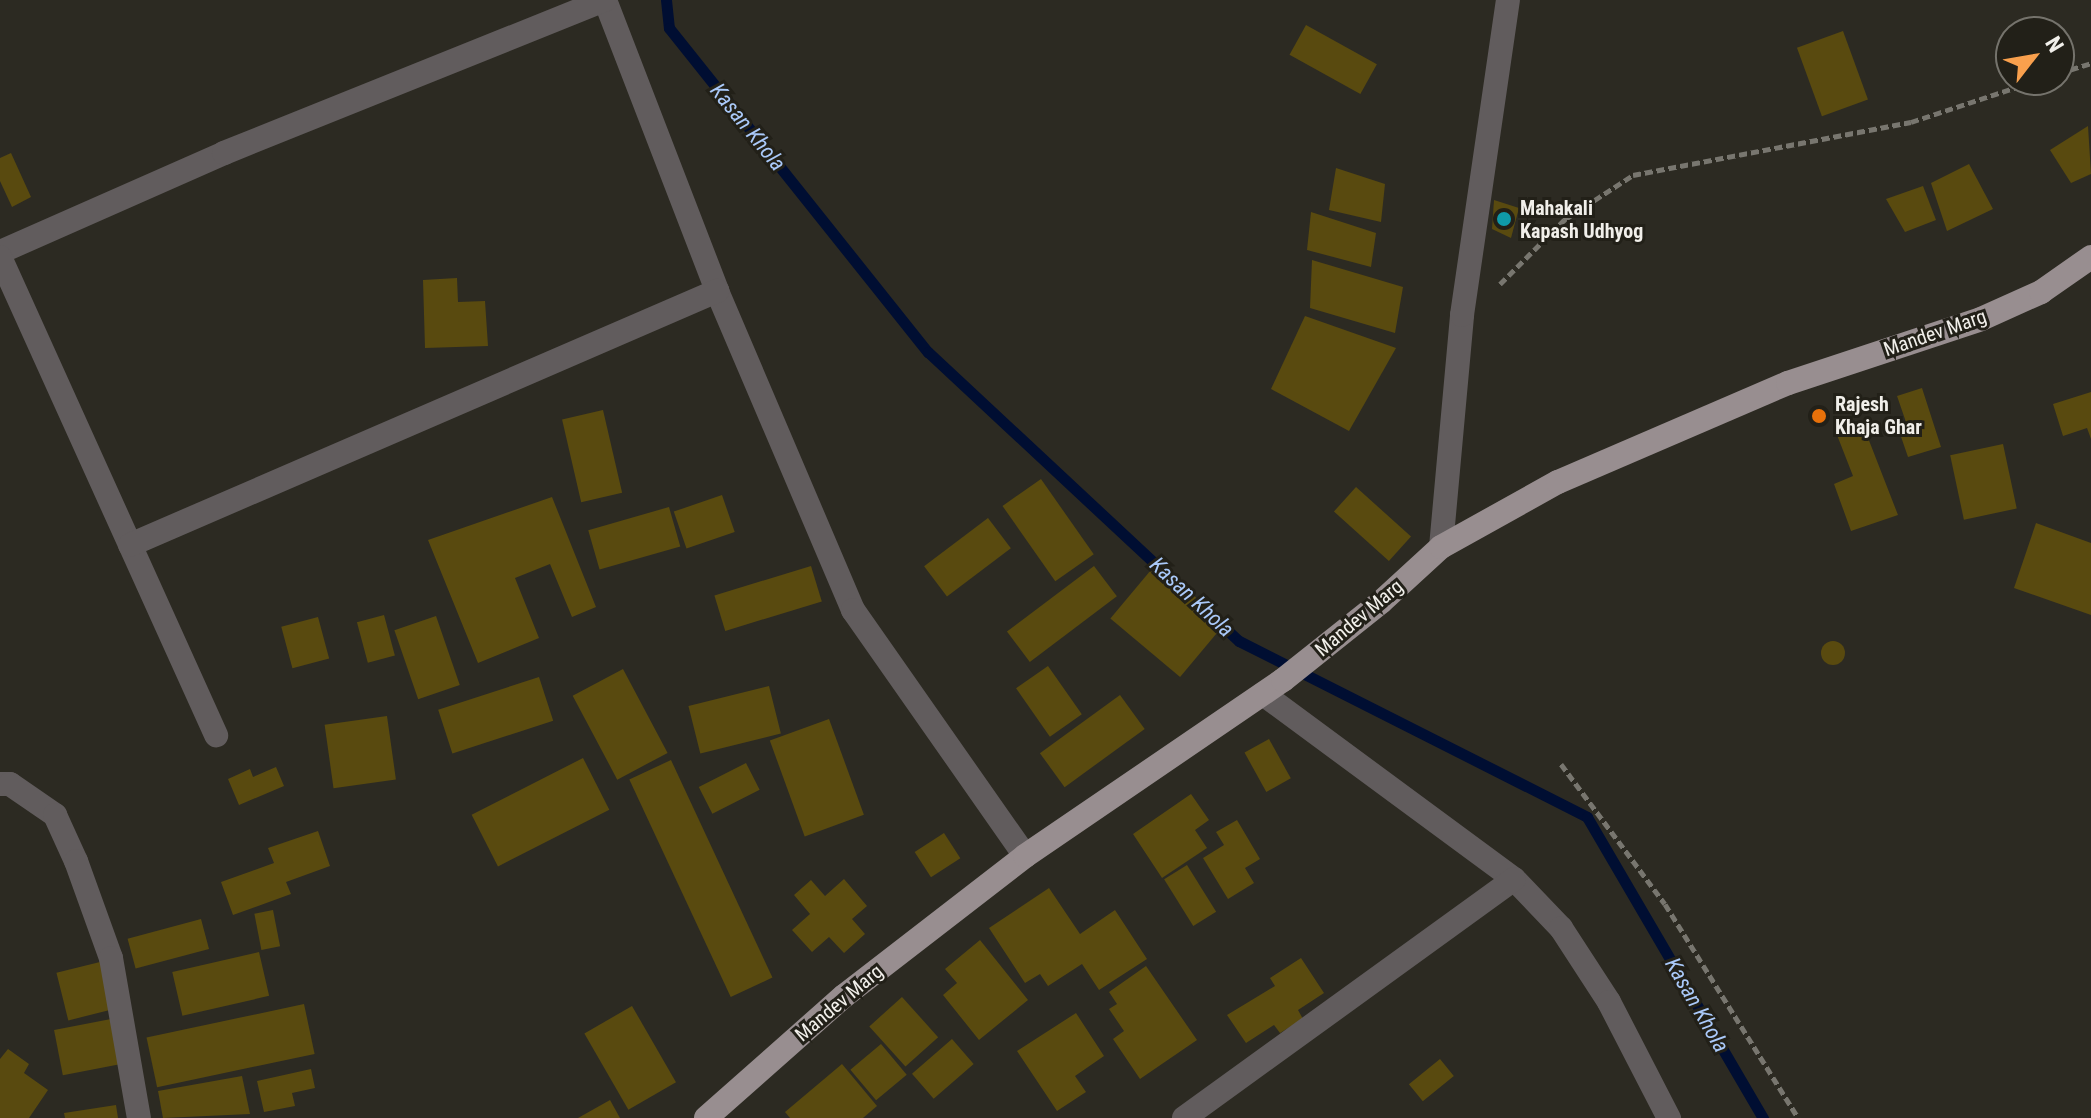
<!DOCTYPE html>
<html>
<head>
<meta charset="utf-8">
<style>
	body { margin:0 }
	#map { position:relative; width:2091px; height:1118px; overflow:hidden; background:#2c2a22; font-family:"Roboto Condensed",sans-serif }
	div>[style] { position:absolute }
	.stream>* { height:11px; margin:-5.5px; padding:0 5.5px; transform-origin:5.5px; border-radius:5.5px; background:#000e32 }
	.building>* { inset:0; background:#594a0f; transform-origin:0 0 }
	.round { border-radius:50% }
	.path>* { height:5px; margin-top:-2.5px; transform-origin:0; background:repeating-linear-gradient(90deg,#78766f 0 8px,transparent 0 12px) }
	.minor>* { height:24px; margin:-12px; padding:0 12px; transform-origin:12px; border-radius:12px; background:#615c5d }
	.major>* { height:24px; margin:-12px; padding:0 12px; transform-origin:12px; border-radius:12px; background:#988e90 }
	.dots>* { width:22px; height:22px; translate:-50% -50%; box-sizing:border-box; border:4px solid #222018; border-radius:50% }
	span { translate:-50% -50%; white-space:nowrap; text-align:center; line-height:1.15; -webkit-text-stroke:6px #222018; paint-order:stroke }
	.poi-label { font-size:20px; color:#f1efea; font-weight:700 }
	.left { translate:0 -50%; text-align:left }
	.street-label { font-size:20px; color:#f1efea }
	.water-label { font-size:22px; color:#aac9f9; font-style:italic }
	.north { position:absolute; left:1995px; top:16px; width:80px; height:80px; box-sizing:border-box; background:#222018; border:2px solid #75736c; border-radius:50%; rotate:59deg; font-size:22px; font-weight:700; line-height:32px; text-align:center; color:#f1efea }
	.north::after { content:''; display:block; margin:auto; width:28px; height:36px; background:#f9a04d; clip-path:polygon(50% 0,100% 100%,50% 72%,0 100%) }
</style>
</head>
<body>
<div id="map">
	<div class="stream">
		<div style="left:666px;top:0;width:28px;rotate:84deg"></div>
		<div style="left:669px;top:28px;width:415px;rotate:51.4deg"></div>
		<div style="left:928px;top:352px;width:323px;rotate:43deg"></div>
		<div style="left:1212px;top:616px;width:37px;rotate:43deg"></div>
		<div style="left:1239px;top:641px;width:390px;rotate:26.8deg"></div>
		<div style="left:1587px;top:817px;width:349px;rotate:59.7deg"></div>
	</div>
	<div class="building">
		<div style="left:1306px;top:25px;width:81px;height:34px;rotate:29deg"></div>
		<div style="left:1843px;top:31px;width:73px;height:49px;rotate:70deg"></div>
		<div style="clip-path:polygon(2088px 126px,2091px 174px,2071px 183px,2050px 150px)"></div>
		<div style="clip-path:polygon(11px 153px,31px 197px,12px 207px,0 181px,0 158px)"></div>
		<div style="clip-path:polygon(1969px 164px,1993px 209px,1947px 231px,1931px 183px)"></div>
		<div style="clip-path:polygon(1336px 168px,1385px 184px,1381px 222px,1329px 210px)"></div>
		<div style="clip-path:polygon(1923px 186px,1936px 220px,1905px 232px,1886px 199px)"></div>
		<div style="clip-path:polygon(1494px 200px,1519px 208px,1511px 238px,1492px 229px)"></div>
		<div style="clip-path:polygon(1311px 212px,1376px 233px,1371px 267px,1307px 250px)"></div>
		<div style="clip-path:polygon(1312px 260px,1403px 287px,1395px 333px,1310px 308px)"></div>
		<div style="clip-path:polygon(457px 278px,458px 302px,485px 301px,488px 346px,425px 348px,423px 280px)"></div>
		<div style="clip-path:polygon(1305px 316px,1396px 348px,1349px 431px,1271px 389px)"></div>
		<div style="clip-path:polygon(1922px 388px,1941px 447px,1908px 457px,1898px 428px,1907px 425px,1897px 396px)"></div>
		<div style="clip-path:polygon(2091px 392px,2091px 439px,2087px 428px,2063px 436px,2053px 404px)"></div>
		<div style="left:603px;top:410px;width:85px;height:42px;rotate:77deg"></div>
		<div style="clip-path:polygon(1863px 425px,1898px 515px,1851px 531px,1834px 484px,1853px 476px,1837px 435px)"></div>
		<div style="left:2003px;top:444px;width:66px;height:54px;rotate:78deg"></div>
		<div style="left:1041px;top:479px;width:92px;height:47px;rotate:55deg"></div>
		<div style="left:1356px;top:487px;width:74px;height:33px;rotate:42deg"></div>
		<div style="left:722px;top:495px;width:39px;height:51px;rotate:71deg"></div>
		<div style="clip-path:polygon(552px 497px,596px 607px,572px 617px,550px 564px,515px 578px,539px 638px,478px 663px,428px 540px)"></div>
		<div style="left:669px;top:507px;width:41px;height:84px;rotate:74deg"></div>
		<div style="left:988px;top:518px;width:38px;height:80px;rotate:53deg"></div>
		<div style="clip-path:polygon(2036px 523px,2091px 543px,2091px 615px,2014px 588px)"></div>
		<div style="left:1156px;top:564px;width:91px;height:71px;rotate:40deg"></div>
		<div style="left:811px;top:566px;width:37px;height:101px;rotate:73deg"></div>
		<div style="left:1094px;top:566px;width:38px;height:109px;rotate:53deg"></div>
		<div style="left:384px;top:615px;width:42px;height:28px;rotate:75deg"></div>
		<div style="left:436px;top:616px;width:73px;height:44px;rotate:71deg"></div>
		<div style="left:318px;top:617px;width:43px;height:38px;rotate:75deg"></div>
		<div class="round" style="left:1821px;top:641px;width:24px;height:24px"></div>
		<div style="left:1048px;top:666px;width:59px;height:39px;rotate:55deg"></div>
		<div style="left:623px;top:669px;width:95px;height:57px;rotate:62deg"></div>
		<div style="left:539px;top:677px;width:46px;height:106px;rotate:72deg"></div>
		<div style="left:769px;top:686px;width:49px;height:83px;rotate:76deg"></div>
		<div style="left:1120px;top:695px;width:42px;height:99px;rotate:54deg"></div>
		<div style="left:387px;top:716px;width:64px;height:63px;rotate:82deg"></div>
		<div style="left:829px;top:719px;width:102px;height:63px;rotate:70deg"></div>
		<div style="left:1269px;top:739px;width:45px;height:28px;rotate:61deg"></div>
		<div style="left:583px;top:758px;width:58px;height:125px;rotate:63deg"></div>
		<div style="left:671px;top:760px;width:240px;height:46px;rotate:65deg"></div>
		<div style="left:746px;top:763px;width:30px;height:53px;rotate:63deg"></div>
		<div style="clip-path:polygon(276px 767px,284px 786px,239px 805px,228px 779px,250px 769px,253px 777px)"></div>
		<div style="clip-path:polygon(1191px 794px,1209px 820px,1195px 830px,1207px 848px,1162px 878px,1133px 834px)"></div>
		<div style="clip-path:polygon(1237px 820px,1260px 859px,1245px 868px,1254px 883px,1228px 899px,1203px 858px,1224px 845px,1216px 832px)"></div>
		<div style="clip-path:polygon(318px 831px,330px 866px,286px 882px,291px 894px,233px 915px,221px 882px,274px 863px,268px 848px)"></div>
		<div style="left:944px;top:833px;width:30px;height:35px;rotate:57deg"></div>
		<div style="left:1187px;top:865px;width:55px;height:27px;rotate:58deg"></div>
		<div style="clip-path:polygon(844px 879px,867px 906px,852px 919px,865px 934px,844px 953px,829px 937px,812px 952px,792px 930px,810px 914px,794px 895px,811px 880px,825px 896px)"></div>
		<div style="clip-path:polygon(1049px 888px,1080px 934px,1115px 910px,1147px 959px,1099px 990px,1082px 964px,1048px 986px,1040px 974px,1025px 983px,989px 928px)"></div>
		<div style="left:273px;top:910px;width:37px;height:19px;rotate:79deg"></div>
		<div style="left:201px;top:919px;width:31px;height:76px;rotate:75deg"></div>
		<div style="clip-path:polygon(980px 940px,1028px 1000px,979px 1040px,943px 995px,957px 983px,945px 969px)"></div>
		<div style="left:259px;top:952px;width:45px;height:89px;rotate:77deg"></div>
		<div style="clip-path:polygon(1301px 958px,1324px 993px,1298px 1010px,1303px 1019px,1280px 1033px,1274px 1025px,1246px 1043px,1227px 1015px,1275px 986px,1270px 978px)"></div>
		<div style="left:104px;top:961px;width:49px;height:49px;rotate:76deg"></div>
		<div style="clip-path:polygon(1146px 966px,1197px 1040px,1140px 1079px,1113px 1039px,1124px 1031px,1109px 1009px,1117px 1004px,1109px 992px)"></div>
		<div style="left:902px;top:997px;width:54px;height:44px;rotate:48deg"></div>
		<div style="left:304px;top:1004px;width:51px;height:161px;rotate:78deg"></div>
		<div style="left:632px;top:1006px;width:88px;height:55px;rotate:60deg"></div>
		<div style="clip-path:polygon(1076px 1013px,1104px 1056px,1075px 1076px,1086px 1092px,1057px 1111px,1017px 1051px)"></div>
		<div style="left:111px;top:1019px;width:46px;height:58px;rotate:79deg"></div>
		<div style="left:952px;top:1039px;width:33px;height:53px;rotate:49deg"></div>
		<div style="left:881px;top:1044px;width:40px;height:40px;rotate:50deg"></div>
		<div style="clip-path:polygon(8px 1049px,29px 1064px,24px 1073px,48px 1090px,29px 1118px,0 1118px,0 1059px)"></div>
		<div style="left:1440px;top:1059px;width:22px;height:40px;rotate:51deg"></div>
		<div style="clip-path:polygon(842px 1064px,877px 1106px,863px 1118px,790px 1118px,785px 1112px)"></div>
		<div style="clip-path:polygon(311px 1069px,315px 1088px,292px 1093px,295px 1106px,264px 1112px,257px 1081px)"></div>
		<div style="clip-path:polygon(242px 1076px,250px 1114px,163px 1118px,158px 1091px)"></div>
		<div style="clip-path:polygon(610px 1100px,620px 1118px,578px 1118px)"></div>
		<div style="clip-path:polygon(116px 1105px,118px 1118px,65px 1118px,64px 1113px)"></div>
	</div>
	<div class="path">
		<div style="left:2059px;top:73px;width:34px;rotate:-17deg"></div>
		<div style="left:1500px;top:284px;width:91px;rotate:-45deg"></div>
		<div style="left:1564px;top:220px;width:82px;rotate:-33.1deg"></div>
		<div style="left:1633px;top:175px;width:283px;rotate:-10.8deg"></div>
		<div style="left:1911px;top:122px;width:134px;rotate:-18.3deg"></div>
		<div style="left:1561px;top:764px;width:174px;rotate:53.4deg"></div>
		<div style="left:1665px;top:904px;width:252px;rotate:58.1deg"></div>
	</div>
	<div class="minor">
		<div style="left:605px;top:0;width:312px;rotate:68.9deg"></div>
		<div style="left:717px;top:291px;width:347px;rotate:66.9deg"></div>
		<div style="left:853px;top:610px;width:300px;rotate:55deg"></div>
		<div style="left:0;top:252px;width:245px;rotate:-23.8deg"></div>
		<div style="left:224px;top:153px;width:411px;rotate:-21.9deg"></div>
		<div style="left:0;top:257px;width:525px;rotate:65.68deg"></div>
		<div style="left:130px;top:545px;width:640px;rotate:-23.4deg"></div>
		<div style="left:1441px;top:547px;width:233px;rotate:-84.8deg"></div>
		<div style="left:1462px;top:315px;width:318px;rotate:-81.7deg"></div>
		<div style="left:1263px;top:694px;width:312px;rotate:36.4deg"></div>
		<div style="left:1514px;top:879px;width:68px;rotate:46.2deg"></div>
		<div style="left:1561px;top:928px;width:88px;rotate:57deg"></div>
		<div style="left:1609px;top:1002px;width:131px;rotate:62.7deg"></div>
		<div style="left:0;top:784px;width:10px"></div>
		<div style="left:10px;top:784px;width:55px;rotate:34.6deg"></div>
		<div style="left:55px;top:815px;width:51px;rotate:65.5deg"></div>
		<div style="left:76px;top:861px;width:103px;rotate:70.2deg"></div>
		<div style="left:111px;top:958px;width:162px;rotate:80.1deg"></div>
		<div style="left:1184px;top:1118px;width:407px;rotate:-35.9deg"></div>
	</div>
	<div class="major">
		<div style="left:706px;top:1118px;width:184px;rotate:-41.5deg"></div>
		<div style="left:844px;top:996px;width:229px;rotate:-37.7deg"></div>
		<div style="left:1025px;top:856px;width:312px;rotate:-34.3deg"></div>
		<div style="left:1283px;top:680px;width:125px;rotate:-38.5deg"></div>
		<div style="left:1381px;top:602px;width:81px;rotate:-42.5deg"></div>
		<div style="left:1441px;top:547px;width:134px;rotate:-29.1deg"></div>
		<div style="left:1558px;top:482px;width:250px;rotate:-23.3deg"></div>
		<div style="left:1788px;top:383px;width:203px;rotate:-18.3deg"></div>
		<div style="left:1981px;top:319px;width:66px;rotate:-24.2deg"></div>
		<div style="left:2041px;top:292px;width:61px;rotate:-35deg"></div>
	</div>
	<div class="dots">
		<div style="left:1504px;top:219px;background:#0f9aa8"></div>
		<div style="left:1819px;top:416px;background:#e8710a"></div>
	</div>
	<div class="poi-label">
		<span class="left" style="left:1520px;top:220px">Mahakali<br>Kapash Udhyog</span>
		<span class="left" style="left:1835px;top:416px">Rajesh<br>Khaja Ghar</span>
	</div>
	<div class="street-label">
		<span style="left:1935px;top:333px;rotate:-19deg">Mandev Marg</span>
		<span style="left:1359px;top:618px;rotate:-40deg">Mandev Marg</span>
		<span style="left:839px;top:1003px;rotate:-40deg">Mandev Marg</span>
	</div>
	<div class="water-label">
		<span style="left:748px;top:127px;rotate:51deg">Kasan Khola</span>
		<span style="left:1192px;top:597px;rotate:43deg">Kasan Khola</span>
		<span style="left:1697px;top:1005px;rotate:60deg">Kasan Khola</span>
	</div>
	<div class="north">N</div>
</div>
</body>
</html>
